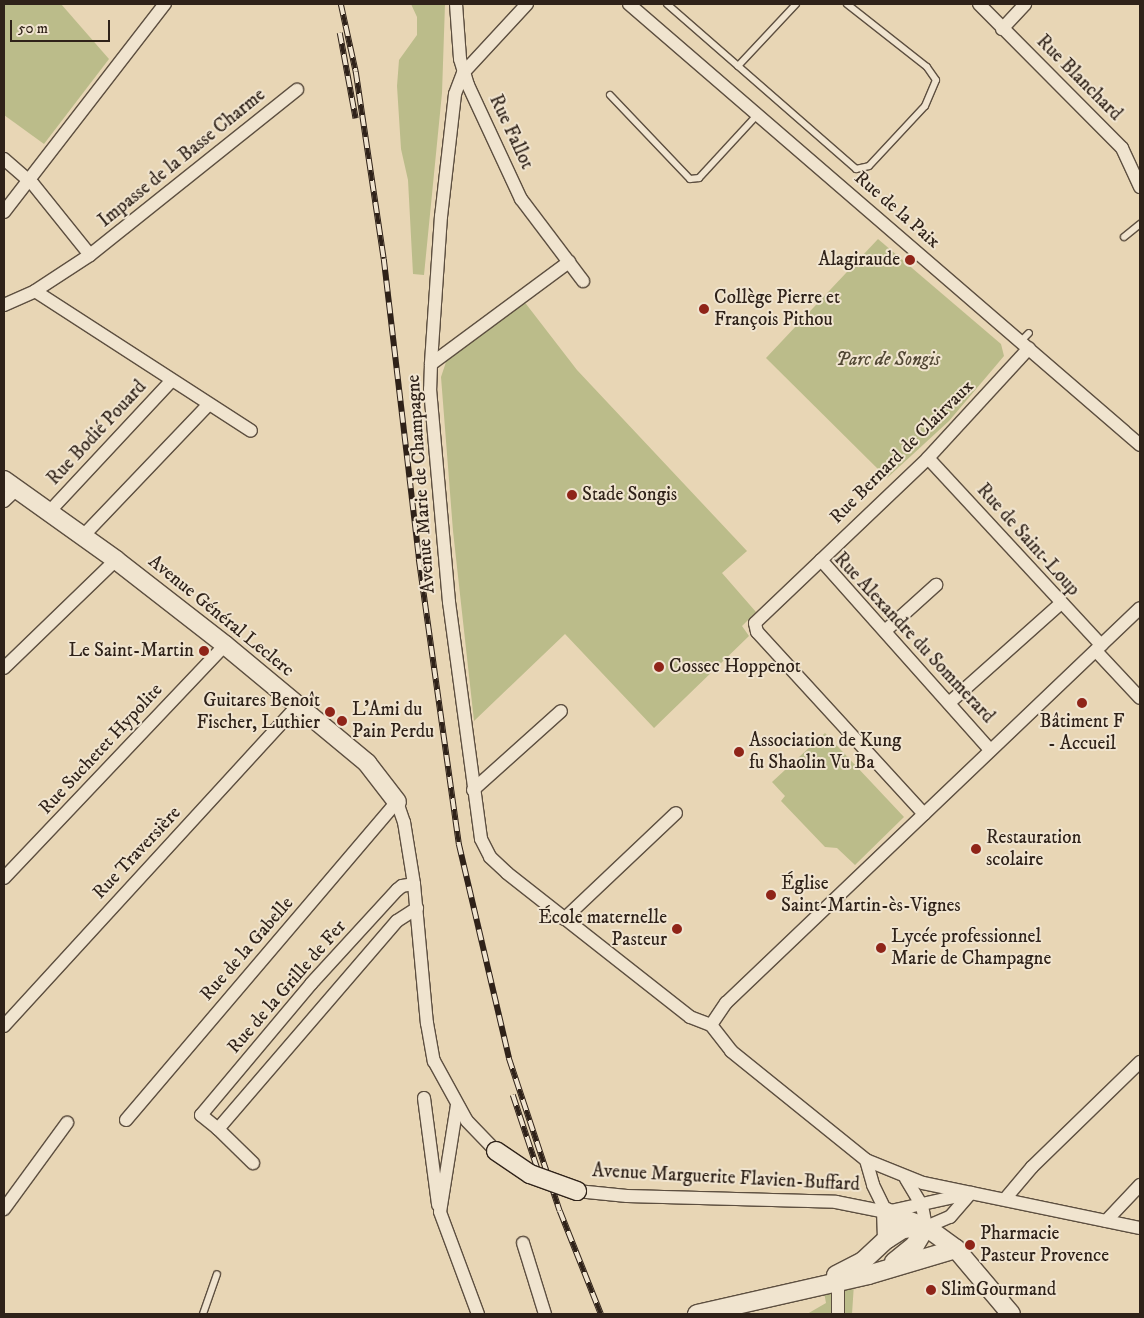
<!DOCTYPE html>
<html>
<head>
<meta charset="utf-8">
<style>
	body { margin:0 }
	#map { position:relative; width:1144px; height:1318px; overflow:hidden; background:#e8d6b5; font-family:"IM FELL DW Pica",serif }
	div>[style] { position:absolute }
	.green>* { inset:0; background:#bbbc8a }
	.roads { filter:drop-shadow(1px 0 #5d4f40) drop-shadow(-1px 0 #5d4f40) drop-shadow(0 1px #5d4f40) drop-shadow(0 -1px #5d4f40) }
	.lane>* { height:6px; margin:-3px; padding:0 3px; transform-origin:3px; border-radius:3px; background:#f0e4cf }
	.street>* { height:12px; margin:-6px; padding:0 6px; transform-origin:6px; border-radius:6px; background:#f0e4cf }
	.secondary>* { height:18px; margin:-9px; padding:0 9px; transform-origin:9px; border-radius:9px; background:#f0e4cf }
	.rail>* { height:5.5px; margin-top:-2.75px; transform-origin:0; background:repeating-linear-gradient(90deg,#f0e4cf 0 11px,#2f2219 0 22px); box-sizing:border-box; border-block:1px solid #2f2219 }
	.bridges { filter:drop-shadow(1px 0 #2f2219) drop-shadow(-1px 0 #2f2219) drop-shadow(0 1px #2f2219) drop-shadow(0 -1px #2f2219) }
	.secondary-bridge>* { height:18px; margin:-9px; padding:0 9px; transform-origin:9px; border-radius:9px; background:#f0e4cf }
	.dots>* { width:14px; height:14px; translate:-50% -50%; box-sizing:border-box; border:2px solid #f0e4cf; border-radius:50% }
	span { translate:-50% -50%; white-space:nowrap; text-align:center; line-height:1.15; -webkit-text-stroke:4px #f0e4cf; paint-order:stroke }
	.street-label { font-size:19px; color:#2f2219 }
	.poi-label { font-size:19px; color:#2f2219 }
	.right { translate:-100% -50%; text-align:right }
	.left { translate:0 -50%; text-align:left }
	.park-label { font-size:19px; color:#524835; font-style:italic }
	.frame { position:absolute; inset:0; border:5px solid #2f2219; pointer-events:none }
	.scale { position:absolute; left:10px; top:20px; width:100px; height:22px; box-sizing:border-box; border:2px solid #2f2219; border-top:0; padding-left:6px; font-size:15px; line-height:18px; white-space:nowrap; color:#2f2219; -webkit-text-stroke:4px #f0e4cf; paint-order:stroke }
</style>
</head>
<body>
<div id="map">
	<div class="green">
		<div style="clip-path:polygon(4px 4px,61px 4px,109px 59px,44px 144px,4px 115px)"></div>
		<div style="clip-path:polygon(411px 4px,445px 4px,442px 93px,424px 275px,413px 274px,408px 180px,401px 149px,397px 86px,399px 60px,417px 35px,417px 17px)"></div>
		<div style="clip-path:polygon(878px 239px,1001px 344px,1004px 356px,949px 421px,887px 478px,766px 358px)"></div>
		<div style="clip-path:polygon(523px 300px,577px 370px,747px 551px,722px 573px,756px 612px,742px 626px,749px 636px,654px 728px,565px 634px,474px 721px,453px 531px,441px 377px,448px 356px)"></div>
		<div style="clip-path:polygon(825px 733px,904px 817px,855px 865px,837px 848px,825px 847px,781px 801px,785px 796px,772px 782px)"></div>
		<div style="clip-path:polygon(854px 1284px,852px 1314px,807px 1314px,826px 1303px,824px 1292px)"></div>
	</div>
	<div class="roads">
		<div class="lane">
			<div style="left:667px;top:4px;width:251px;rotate:41.1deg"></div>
			<div style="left:856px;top:169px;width:13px;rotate:-13deg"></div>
			<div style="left:869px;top:166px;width:82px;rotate:-47deg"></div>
			<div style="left:925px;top:106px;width:28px;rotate:-67deg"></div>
			<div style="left:936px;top:80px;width:16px;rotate:-125deg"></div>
			<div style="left:927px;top:67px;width:102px;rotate:-141.8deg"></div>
			<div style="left:738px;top:66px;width:85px;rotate:-46.9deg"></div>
			<div style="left:610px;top:95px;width:116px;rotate:46.4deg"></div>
			<div style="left:690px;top:179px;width:9px;rotate:-6deg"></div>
			<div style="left:699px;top:178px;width:87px;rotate:-47.3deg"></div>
			<div style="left:1124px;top:237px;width:21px;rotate:-39deg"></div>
			<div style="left:1021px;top:341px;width:11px;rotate:-45deg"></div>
			<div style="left:203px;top:1314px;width:42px;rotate:-70.7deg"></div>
		</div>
		<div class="street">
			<div style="left:456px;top:4px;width:55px;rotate:85.8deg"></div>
			<div style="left:460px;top:59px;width:27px;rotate:73deg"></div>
			<div style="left:468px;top:85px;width:126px;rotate:65.1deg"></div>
			<div style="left:521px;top:199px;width:103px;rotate:52.9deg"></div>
			<div style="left:527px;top:4px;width:94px;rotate:132.8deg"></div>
			<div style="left:463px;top:73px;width:22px;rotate:111deg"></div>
			<div style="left:455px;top:94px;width:123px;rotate:96.5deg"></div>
			<div style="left:441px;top:216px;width:148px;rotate:93.9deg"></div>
			<div style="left:431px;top:364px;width:25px;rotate:92deg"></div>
			<div style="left:430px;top:389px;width:214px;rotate:84.9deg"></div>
			<div style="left:449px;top:602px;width:239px;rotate:82.3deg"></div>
			<div style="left:481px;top:839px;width:20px;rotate:63deg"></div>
			<div style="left:490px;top:857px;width:23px;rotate:43deg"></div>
			<div style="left:507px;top:873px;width:233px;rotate:38.2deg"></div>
			<div style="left:690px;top:1017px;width:22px;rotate:21deg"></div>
			<div style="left:711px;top:1025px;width:33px;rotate:52deg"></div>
			<div style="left:731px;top:1051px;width:174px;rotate:38.9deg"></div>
			<div style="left:866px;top:1160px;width:61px;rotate:22deg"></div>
			<div style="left:923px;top:1183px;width:222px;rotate:11.7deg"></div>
			<div style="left:629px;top:4px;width:675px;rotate:40.79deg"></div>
			<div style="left:979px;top:4px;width:203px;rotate:45.2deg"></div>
			<div style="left:1122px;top:148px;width:43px;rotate:65.2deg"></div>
			<div style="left:1002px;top:29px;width:34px;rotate:-47deg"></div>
			<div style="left:4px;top:159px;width:38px;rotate:41deg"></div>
			<div style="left:33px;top:184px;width:91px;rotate:51.2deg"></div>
			<div style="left:4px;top:212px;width:263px;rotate:-52.3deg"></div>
			<div style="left:35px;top:291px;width:257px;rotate:32.9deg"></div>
			<div style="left:4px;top:305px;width:34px;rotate:-24deg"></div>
			<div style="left:35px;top:291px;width:66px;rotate:-33.2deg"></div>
			<div style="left:90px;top:255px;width:265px;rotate:-38.6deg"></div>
			<div style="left:431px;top:364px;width:172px;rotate:-36.5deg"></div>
			<div style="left:928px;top:458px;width:255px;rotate:47.2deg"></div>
			<div style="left:4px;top:501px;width:18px;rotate:-43deg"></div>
			<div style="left:49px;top:512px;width:180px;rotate:-47deg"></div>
			<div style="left:83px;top:536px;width:182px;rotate:-46.3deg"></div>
			<div style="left:821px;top:560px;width:254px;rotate:48.3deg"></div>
			<div style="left:885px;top:631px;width:69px;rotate:-42deg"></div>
			<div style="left:1096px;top:651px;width:64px;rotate:46.9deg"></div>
			<div style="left:4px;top:668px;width:156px;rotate:-44deg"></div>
			<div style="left:949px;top:703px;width:149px;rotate:-41.7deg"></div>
			<div style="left:473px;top:790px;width:118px;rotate:-41.9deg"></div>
			<div style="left:924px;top:814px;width:247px;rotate:-132.5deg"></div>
			<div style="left:757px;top:632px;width:9px;rotate:-103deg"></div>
			<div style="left:755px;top:623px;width:239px;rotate:-43.6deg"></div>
			<div style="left:928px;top:458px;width:149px;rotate:-47.4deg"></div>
			<div style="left:4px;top:878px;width:321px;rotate:-46.5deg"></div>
			<div style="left:414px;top:884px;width:12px;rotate:171deg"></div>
			<div style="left:402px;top:886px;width:6px;rotate:141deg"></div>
			<div style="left:397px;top:890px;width:127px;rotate:132.5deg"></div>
			<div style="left:311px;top:984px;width:171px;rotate:130deg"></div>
			<div style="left:201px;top:1115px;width:22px;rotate:39deg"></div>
			<div style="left:218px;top:1129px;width:274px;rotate:-49.3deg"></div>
			<div style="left:397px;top:921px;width:24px;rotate:-33deg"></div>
			<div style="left:564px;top:919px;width:154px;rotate:-43.4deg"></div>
			<div style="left:711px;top:1025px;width:27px;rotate:-56deg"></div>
			<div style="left:726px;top:1003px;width:572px;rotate:-43.65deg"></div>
			<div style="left:4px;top:1026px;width:435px;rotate:-47.5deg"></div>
			<div style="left:424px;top:1098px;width:108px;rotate:82.5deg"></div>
			<div style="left:457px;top:1105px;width:108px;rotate:99deg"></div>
			<div style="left:440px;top:1212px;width:109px;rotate:69.6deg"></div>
			<div style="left:126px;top:1120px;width:418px;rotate:-49.6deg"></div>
			<div style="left:397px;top:802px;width:21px;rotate:71deg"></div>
			<div style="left:404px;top:822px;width:63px;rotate:80.8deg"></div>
			<div style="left:414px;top:884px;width:140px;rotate:84.7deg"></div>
			<div style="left:427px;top:1023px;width:39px;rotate:80deg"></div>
			<div style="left:434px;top:1061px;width:68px;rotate:61.2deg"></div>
			<div style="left:467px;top:1121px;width:42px;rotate:46deg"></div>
			<div style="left:218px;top:1129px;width:49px;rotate:44.2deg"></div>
			<div style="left:866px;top:1160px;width:26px;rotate:74deg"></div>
			<div style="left:873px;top:1185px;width:30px;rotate:64deg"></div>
			<div style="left:906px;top:1179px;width:31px;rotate:59deg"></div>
			<div style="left:922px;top:1206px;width:21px;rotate:79deg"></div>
			<div style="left:926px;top:1227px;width:26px;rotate:-23deg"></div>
			<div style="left:950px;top:1217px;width:32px;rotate:-49deg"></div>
			<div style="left:577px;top:1191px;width:50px;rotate:5.7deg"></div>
			<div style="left:627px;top:1196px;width:209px;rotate:1.6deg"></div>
			<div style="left:836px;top:1202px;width:51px;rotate:11.3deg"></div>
			<div style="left:886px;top:1212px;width:84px;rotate:-12.4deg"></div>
			<div style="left:1005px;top:1199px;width:42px;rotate:-49.8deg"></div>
			<div style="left:1032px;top:1167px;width:151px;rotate:-44.2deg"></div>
			<div style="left:4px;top:1209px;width:107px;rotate:-53.8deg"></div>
			<div style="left:1106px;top:1221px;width:50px;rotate:-46.6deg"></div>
			<div style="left:523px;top:1243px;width:74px;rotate:72.8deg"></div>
			<div style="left:838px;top:1314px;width:26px;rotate:-90deg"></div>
		</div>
		<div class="secondary">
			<div style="left:4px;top:480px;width:138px;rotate:35.5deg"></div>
			<div style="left:116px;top:560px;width:138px;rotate:37.9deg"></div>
			<div style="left:225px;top:645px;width:185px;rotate:39.7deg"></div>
			<div style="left:367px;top:763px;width:49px;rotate:52.4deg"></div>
			<div style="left:887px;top:1239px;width:27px;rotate:-92deg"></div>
			<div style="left:886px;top:1212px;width:43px;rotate:20.6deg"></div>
			<div style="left:926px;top:1227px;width:37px;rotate:36deg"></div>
			<div style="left:956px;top:1249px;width:85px;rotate:49.8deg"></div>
			<div style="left:894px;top:1262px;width:27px;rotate:-39deg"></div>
			<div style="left:915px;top:1245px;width:21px;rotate:-59deg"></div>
			<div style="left:836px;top:1275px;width:30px;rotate:-27deg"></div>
			<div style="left:863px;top:1261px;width:33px;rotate:-43deg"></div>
			<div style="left:887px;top:1239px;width:19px;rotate:-32deg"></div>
			<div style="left:903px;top:1229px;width:22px;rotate:-5deg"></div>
			<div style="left:697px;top:1314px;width:175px;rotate:-12.8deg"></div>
			<div style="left:868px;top:1275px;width:92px;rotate:-16.5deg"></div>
		</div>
	</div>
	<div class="rail">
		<div style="left:341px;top:4px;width:70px;rotate:77.6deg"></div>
		<div style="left:356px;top:72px;width:189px;rotate:81.5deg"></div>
		<div style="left:384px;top:259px;width:302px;rotate:83.3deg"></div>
		<div style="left:419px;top:559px;width:288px;rotate:82deg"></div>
		<div style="left:459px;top:844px;width:220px;rotate:76.8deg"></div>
		<div style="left:509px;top:1058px;width:161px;rotate:71.6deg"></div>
		<div style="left:560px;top:1211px;width:111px;rotate:68.3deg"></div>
		<div style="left:340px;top:33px;width:87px;rotate:79.5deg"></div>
		<div style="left:513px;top:1095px;width:82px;rotate:71.6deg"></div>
	</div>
	<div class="bridges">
		<div class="secondary-bridge">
			<div style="left:496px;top:1151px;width:41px;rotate:34.1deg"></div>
			<div style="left:530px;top:1174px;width:50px;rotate:19.9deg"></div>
		</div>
	</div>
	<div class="dots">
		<div style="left:910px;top:260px;background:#8f2418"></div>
		<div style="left:704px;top:309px;background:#8f2418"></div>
		<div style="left:572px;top:495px;background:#8f2418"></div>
		<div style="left:204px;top:651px;background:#8f2418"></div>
		<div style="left:659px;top:667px;background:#8f2418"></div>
		<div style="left:1082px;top:703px;background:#8f2418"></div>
		<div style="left:330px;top:712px;background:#8f2418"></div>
		<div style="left:342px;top:721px;background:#8f2418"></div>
		<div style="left:739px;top:752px;background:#8f2418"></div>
		<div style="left:976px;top:849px;background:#8f2418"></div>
		<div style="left:771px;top:895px;background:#8f2418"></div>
		<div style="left:677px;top:929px;background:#8f2418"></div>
		<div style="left:881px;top:948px;background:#8f2418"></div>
		<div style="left:970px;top:1245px;background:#8f2418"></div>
		<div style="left:931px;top:1290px;background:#8f2418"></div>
	</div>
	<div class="street-label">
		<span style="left:1079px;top:78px;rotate:45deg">Rue Blanchard</span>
		<span style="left:511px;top:132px;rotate:65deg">Rue Fallot</span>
		<span style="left:182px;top:158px;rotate:-39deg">Impasse de la Basse Charme</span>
		<span style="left:897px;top:210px;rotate:41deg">Rue de la Paix</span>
		<span style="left:97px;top:433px;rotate:-47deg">Rue Bodié Pouard</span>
		<span style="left:902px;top:452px;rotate:-45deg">Rue Bernard de Clairvaux</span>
		<span style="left:421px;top:484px;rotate:-94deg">Avenue Marie de Champagne</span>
		<span style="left:1028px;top:540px;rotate:48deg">Rue de Saint-Loup</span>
		<span style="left:221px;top:616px;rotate:39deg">Avenue Général Leclerc</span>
		<span style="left:914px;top:638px;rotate:47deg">Rue Alexandre du Sommerard</span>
		<span style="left:101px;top:749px;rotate:-47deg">Rue Suchetet Hypolite</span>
		<span style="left:137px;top:853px;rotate:-47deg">Rue Traversière</span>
		<span style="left:247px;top:949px;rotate:-49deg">Rue de la Gabelle</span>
		<span style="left:287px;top:987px;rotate:-49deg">Rue de la Grille de Fer</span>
		<span style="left:726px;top:1178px;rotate:3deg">Avenue Marguerite Flavien-Buffard</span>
	</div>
	<div class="poi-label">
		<span class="right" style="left:900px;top:260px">Alagiraude</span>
		<span class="left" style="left:714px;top:309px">Collège Pierre et<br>François Pithou</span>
		<span class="left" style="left:582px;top:495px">Stade Songis</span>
		<span class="right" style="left:194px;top:651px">Le Saint-Martin</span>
		<span class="left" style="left:669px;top:667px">Cossec Hoppenot</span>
		<span class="right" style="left:320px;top:712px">Guitares Benoît<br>Fischer, Luthier</span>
		<span class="left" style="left:352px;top:721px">L'Ami du<br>Pain Perdu</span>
		<span style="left:1082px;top:733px">Bâtiment F<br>- Accueil</span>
		<span class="left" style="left:749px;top:752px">Association de Kung<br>fu Shaolin Vu Ba</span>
		<span class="left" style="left:986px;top:849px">Restauration<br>scolaire</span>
		<span class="left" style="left:781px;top:895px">Église<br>Saint-Martin-ès-Vignes</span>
		<span class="right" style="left:667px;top:929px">École maternelle<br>Pasteur</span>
		<span class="left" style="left:891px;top:948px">Lycée professionnel<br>Marie de Champagne</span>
		<span class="left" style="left:980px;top:1245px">Pharmacie<br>Pasteur Provence</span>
		<span class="left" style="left:941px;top:1290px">SlimGourmand</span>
	</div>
	<div class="park-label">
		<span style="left:888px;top:360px">Parc de Songis</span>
	</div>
	<div class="frame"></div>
	<div class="scale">50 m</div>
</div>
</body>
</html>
